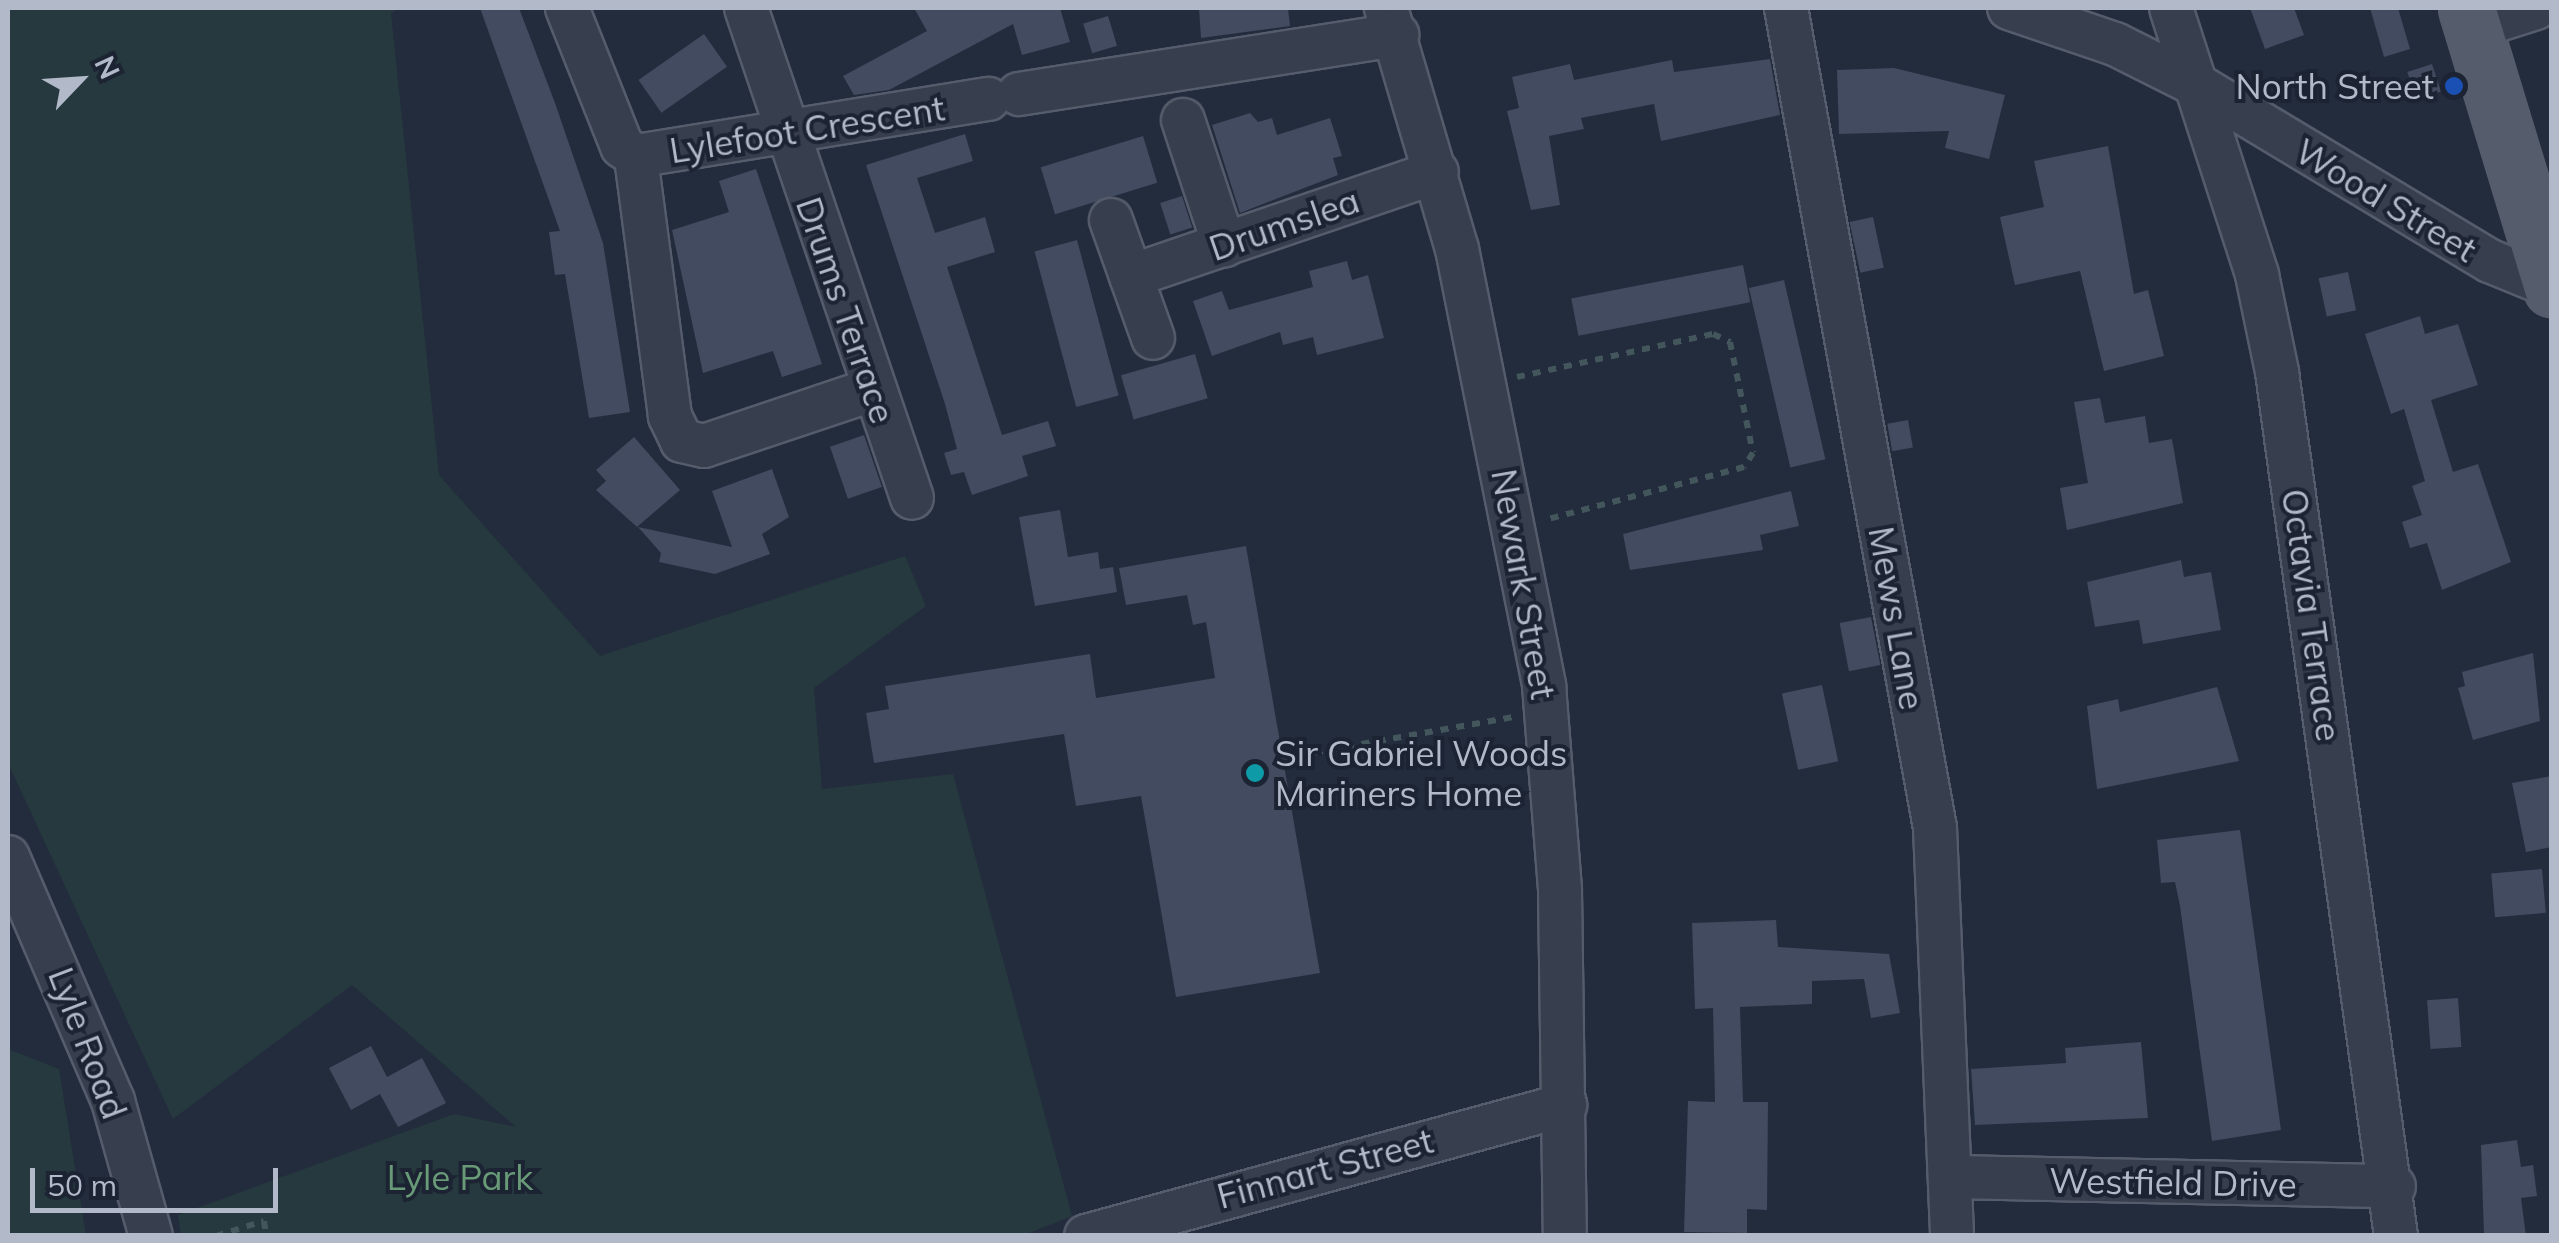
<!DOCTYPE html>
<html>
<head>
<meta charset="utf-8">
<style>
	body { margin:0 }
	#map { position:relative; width:2559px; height:1243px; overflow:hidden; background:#232c3d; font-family:Mulish,sans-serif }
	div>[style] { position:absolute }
	.green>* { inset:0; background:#25393e }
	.building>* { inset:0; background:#424b5f; transform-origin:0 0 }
	.path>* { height:6px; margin-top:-3px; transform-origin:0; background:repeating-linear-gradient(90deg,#43565b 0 8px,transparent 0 16px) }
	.roads { filter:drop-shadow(2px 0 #555c6b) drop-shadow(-2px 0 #555c6b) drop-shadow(0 2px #555c6b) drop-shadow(0 -2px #555c6b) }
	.minor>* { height:42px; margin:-21px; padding:0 21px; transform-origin:21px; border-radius:21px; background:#373e4d }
	.major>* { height:55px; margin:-27.5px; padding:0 27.5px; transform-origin:27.5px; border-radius:27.5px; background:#555d6d }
	.dots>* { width:28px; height:28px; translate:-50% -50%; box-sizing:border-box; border:5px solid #1c2332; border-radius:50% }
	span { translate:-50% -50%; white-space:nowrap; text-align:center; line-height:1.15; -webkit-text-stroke:8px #1c2332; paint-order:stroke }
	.poi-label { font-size:35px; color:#b2b9c8 }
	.right { translate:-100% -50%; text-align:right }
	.left { translate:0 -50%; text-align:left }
	.street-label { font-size:35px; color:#b2b9c8 }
	.park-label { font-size:35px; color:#699a78 }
	.frame { position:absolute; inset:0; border:10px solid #b2b9c8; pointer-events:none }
	.north { position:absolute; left:30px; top:30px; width:100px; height:100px; -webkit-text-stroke:8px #1c2332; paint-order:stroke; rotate:65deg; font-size:28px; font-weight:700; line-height:40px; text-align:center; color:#b2b9c8 }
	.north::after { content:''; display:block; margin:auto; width:35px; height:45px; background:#b2b9c8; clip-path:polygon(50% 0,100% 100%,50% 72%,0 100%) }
	.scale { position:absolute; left:30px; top:1168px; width:248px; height:45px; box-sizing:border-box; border:5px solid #b2b9c8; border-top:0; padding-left:12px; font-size:30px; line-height:35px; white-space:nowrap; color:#b2b9c8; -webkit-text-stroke:8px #1c2332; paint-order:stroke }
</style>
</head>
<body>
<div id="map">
	<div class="green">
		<div style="clip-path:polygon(8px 8px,400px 8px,391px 13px,439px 475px,600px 656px,905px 556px,926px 606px,814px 688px,822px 789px,953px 774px,1072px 1216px,1022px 1236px,181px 1235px,178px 1215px,454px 1114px,516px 1127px,352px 985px,173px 1119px,8px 763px)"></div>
		<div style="clip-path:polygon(8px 1049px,59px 1069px,86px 1235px,8px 1235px)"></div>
	</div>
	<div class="building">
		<div style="clip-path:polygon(480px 8px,519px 8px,555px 103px,603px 243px,630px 412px,589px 418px,565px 274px,555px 275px,549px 232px,560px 231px)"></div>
		<div style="clip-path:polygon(914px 8px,1060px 8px,1070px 42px,1022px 55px,1013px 24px,889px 90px,854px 95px,843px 76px,927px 31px)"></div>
		<div style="clip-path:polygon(1199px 8px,1288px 8px,1290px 26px,1201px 38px)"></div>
		<div style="clip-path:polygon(2250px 8px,2294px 8px,2304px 35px,2265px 49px)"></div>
		<div style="clip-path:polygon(2370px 8px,2398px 8px,2410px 49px,2384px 57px)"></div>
		<div style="left:1108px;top:16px;width:31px;height:26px;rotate:73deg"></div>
		<div style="left:704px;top:34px;width:40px;height:80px;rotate:55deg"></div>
		<div style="clip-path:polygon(1770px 59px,1780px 115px,1661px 141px,1654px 104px,1581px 118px,1584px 129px,1549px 136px,1560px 205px,1531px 210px,1507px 111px,1519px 108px,1512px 77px,1570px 64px,1574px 80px,1672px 60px,1674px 72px)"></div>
		<div style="left:2432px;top:64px;width:29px;height:26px;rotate:72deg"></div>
		<div style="clip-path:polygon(1894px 68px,2005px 95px,1989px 159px,1945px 148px,1949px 131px,1839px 134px,1837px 70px)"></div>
		<div style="clip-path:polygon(1250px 113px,1258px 122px,1272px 118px,1277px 135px,1330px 118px,1342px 156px,1333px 158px,1338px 175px,1240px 213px,1212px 125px)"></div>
		<div style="clip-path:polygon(965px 134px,973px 161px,917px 178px,935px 233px,985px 217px,995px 252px,947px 267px,1002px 435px,1048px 421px,1056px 446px,1022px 456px,1028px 476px,972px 495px,964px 472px,951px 475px,944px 453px,957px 449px,945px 404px,866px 165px)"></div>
		<div style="left:1143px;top:136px;width:49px;height:107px;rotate:73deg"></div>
		<div style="clip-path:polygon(2108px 146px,2134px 294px,2148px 290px,2164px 356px,2104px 371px,2080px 271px,2015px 285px,2000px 217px,2044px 207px,2034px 161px)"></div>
		<div style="clip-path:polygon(756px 169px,822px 364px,782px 377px,773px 351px,703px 373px,672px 230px,729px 212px,719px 181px)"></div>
		<div style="left:1182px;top:196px;width:33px;height:23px;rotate:72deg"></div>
		<div style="left:1873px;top:217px;width:52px;height:24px;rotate:78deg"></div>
		<div style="left:1077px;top:240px;width:161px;height:44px;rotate:75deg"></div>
		<div style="clip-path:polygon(1347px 261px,1352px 280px,1368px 275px,1384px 338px,1317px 355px,1313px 337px,1283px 345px,1280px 332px,1212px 356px,1193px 301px,1222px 291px,1229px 310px,1313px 287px,1309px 271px)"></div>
		<div style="left:1743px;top:265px;width:38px;height:175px;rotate:79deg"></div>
		<div style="left:2348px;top:272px;width:39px;height:30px;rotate:78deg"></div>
		<div style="left:1784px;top:280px;width:184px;height:36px;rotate:77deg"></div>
		<div style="clip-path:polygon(2420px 316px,2425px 334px,2458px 324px,2478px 385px,2431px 400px,2453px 472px,2478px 464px,2511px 562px,2442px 590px,2427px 543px,2410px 548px,2402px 522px,2422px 515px,2412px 486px,2425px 481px,2404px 409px,2391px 414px,2365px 334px)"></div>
		<div style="left:1195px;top:354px;width:46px;height:77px;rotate:74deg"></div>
		<div style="clip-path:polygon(2100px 398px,2105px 423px,2145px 416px,2149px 443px,2172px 439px,2183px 503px,2067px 530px,2060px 488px,2088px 483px,2074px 402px)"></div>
		<div style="left:1908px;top:420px;width:28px;height:21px;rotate:80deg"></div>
		<div style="left:864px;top:435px;width:55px;height:36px;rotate:71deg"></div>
		<div style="clip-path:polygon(634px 437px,680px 490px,637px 527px,596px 490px,606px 481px,596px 470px)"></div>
		<div style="clip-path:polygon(772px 469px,789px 517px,762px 534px,770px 554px,715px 574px,659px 562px,661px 553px,638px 527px,732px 547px,712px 491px)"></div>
		<div style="clip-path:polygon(1791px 491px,1799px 526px,1760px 535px,1763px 550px,1630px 570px,1623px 534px)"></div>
		<div style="clip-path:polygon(1060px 510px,1068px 557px,1098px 552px,1100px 569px,1113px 567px,1117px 592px,1035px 606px,1019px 517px)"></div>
		<div style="clip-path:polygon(1246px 546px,1320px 973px,1176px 997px,1141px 796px,1076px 806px,1064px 734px,874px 763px,866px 713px,889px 709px,885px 686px,1090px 654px,1096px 698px,1215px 678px,1206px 622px,1193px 625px,1187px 595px,1126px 605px,1119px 568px)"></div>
		<div style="clip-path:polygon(2181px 560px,2184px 577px,2211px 572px,2221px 630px,2143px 644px,2139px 620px,2095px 627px,2087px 582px)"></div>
		<div style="left:1871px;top:617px;width:49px;height:32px;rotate:79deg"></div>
		<div style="clip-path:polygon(2533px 653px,2540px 721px,2473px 740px,2458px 688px,2465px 686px,2462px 672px)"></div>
		<div style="left:1822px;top:685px;width:78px;height:41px;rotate:78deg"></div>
		<div style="clip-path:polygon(2217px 687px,2239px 761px,2097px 789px,2087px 706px,2118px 699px,2120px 712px)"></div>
		<div style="clip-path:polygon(2552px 776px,2552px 847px,2526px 852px,2512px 783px)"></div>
		<div style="clip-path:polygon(2240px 830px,2281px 1130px,2212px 1141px,2180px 906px,2175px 882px,2161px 883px,2157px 840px)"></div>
		<div style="left:2542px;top:869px;width:44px;height:51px;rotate:85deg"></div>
		<div style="clip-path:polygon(1776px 920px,1778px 947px,1889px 954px,1900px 1013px,1871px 1018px,1864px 979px,1812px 981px,1812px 1004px,1740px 1007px,1743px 1102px,1768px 1102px,1767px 1210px,1747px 1209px,1747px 1233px,1684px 1232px,1688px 1101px,1715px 1102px,1713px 1008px,1695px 1009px,1692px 923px)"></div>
		<div style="left:2458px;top:998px;width:49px;height:31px;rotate:86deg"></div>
		<div style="clip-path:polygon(2141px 1042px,2148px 1118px,1975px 1125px,1971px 1069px,2066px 1063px,2065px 1048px)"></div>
		<div style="clip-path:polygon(371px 1046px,387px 1077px,422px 1058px,446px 1103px,398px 1127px,380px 1094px,351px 1110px,329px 1068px)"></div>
		<div style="clip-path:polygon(2517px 1140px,2521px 1167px,2533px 1165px,2537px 1196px,2521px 1198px,2526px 1236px,2484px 1236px,2481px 1145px)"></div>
	</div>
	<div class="path">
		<div style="left:1517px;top:377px;width:201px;rotate:-12.4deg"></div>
		<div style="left:1713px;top:334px;width:19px;rotate:25deg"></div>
		<div style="left:1730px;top:342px;width:113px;rotate:78.3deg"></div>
		<div style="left:1753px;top:453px;width:17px;rotate:123deg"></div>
		<div style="left:1744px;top:467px;width:203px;rotate:165.1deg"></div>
		<div style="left:1283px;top:758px;width:234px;rotate:-10.1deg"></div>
		<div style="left:216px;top:1236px;width:50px;rotate:-17.4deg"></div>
		<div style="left:264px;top:1221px;width:15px;rotate:82deg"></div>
	</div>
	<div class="roads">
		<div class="minor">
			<div style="left:567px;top:8px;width:149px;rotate:68.3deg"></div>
			<div style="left:622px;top:146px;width:17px;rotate:36deg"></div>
			<div style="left:746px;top:8px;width:517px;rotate:71.28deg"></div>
			<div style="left:1386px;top:8px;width:251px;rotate:73.6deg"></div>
			<div style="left:1457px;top:249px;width:446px;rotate:78.7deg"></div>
			<div style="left:1544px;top:686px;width:206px;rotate:85.5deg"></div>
			<div style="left:1560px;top:891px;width:345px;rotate:89.2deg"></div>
			<div style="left:1786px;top:8px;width:833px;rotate:79.7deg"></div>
			<div style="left:1935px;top:828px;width:408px;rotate:87.6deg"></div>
			<div style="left:2009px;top:8px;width:112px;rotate:18.8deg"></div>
			<div style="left:2115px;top:44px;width:92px;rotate:26.6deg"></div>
			<div style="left:2197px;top:85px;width:342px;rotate:31deg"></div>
			<div style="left:2490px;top:261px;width:66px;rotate:22.3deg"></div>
			<div style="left:2171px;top:8px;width:281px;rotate:72.1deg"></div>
			<div style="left:2257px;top:275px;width:99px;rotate:78.3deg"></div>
			<div style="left:2277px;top:372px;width:872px;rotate:82.16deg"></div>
			<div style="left:2473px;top:28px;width:66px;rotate:-17.6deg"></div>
			<div style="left:1019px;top:94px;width:383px;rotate:-8.9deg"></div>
			<div style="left:1183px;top:120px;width:132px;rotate:71.8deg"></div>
			<div style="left:1111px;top:220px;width:125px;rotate:70.4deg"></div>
			<div style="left:1131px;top:276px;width:323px;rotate:-18.8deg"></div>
			<div style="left:874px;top:389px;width:179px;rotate:161.5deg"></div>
			<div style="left:704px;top:446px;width:23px;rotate:-167deg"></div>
			<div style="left:682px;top:441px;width:28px;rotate:-116deg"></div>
			<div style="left:670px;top:416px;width:262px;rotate:-97.5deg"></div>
			<div style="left:636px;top:156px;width:357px;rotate:-9.2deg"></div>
			<div style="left:8px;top:857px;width:266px;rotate:66.7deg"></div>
			<div style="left:113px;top:1101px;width:140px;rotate:74.3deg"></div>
			<div style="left:1952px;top:1177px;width:442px;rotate:1.2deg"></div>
			<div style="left:1086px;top:1236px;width:497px;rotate:-15.3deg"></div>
		</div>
		<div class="major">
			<div style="left:2467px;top:8px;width:293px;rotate:73.1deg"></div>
		</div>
	</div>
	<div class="dots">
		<div style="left:2454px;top:86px;background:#1a4fb4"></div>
		<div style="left:1255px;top:773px;background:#0f9aa8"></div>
	</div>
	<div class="poi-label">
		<span class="right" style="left:2434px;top:86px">North Street</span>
		<span class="left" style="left:1275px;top:773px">Sir Gabriel Woods<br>Mariners Home</span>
	</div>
	<div class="street-label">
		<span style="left:807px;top:129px;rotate:-9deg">Lylefoot Crescent</span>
		<span style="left:2386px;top:200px;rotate:31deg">Wood Street</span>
		<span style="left:1284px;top:224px;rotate:-19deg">Drumslea</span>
		<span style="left:846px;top:310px;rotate:71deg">Drums Terrace</span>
		<span style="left:1524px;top:584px;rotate:80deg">Newark Street</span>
		<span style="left:2312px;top:615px;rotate:82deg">Octavia Terrace</span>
		<span style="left:1897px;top:618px;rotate:80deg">Mews Lane</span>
		<span style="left:88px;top:1043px;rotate:69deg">Lyle Road</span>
		<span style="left:1325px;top:1168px;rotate:-15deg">Finnart Street</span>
		<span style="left:2173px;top:1182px;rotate:1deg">Westfield Drive</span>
	</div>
	<div class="park-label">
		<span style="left:460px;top:1177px">Lyle Park</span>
	</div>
	<div class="frame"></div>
	<div class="north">N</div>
	<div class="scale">50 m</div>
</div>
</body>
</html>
